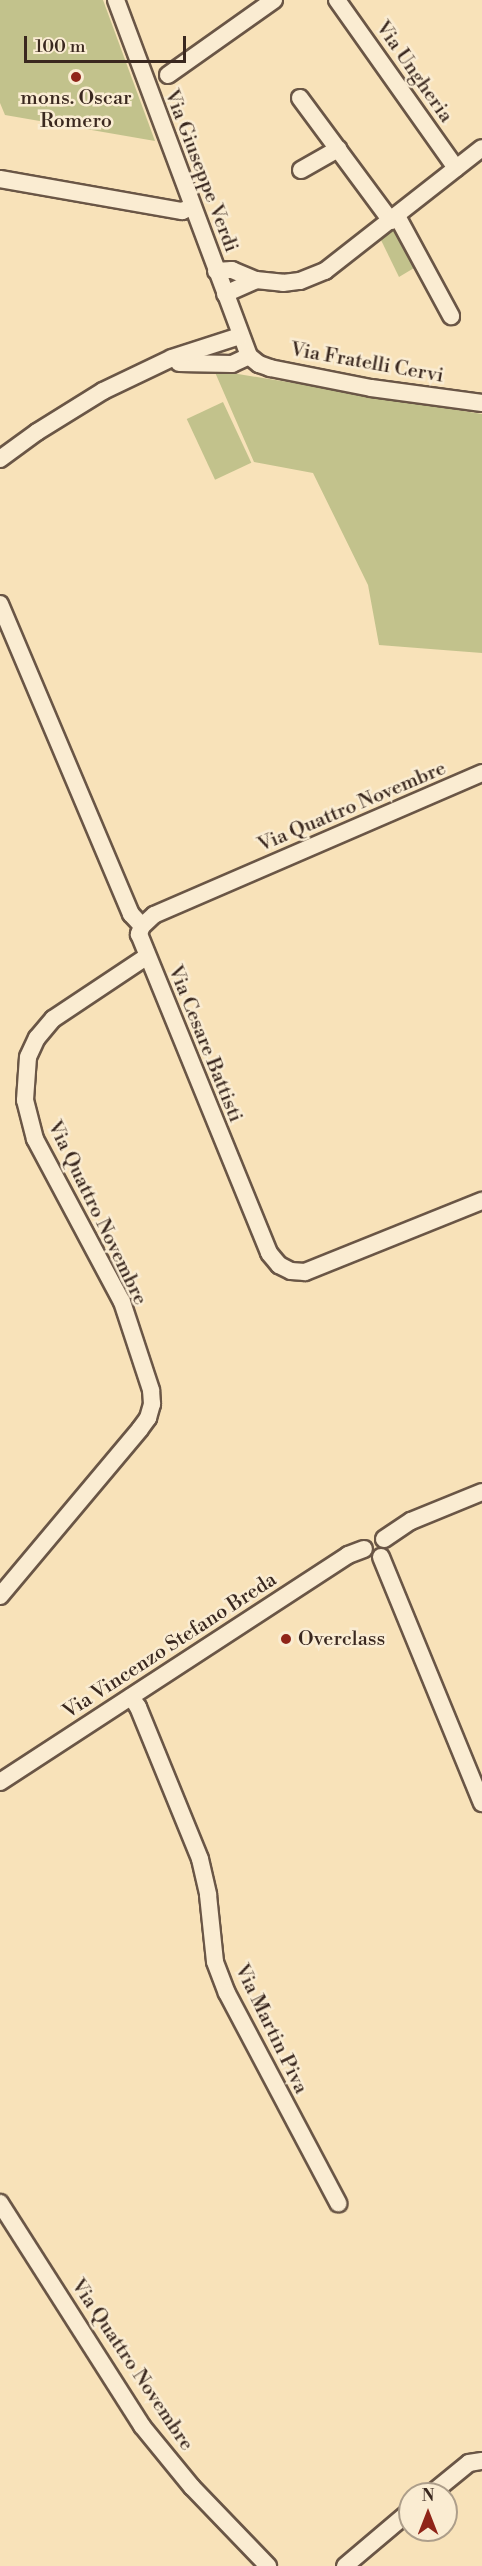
<!DOCTYPE html>
<html>
<head>
<meta charset="utf-8">
<style>
	body { margin:0 }
	#map { position:relative; width:482px; height:2566px; overflow:hidden; background:#f8e2b9; font-family:"Libre Bodoni",serif }
	div>[style] { position:absolute }
	.green>* { inset:0; background:#c2c28c; transform-origin:0 0 }
	.roads { filter:drop-shadow(2px 0 #6a5646) drop-shadow(-2px 0 #6a5646) drop-shadow(0 2px #6a5646) drop-shadow(0 -2px #6a5646) }
	.minor>* { height:16px; margin:-8px; padding:0 8px; transform-origin:8px; border-radius:8px; background:#faecd2 }
	.dots>* { width:16px; height:16px; translate:-50% -50%; box-sizing:border-box; border:3px solid #faecd2; border-radius:50% }
	span { translate:-50% -50%; white-space:nowrap; text-align:center; line-height:1.15; -webkit-text-stroke:5px #faecd2; paint-order:stroke }
	.street-label { font-size:20px; color:#3a281f }
	.poi-label { font-size:20px; color:#3a281f }
	.left { translate:0 -50%; text-align:left }
	.north { position:absolute; left:398px; top:2482px; width:60px; height:60px; box-sizing:border-box; background:#faecd2; border:2px solid #ad9e8a; border-radius:50%; rotate:0deg; font-size:16px; font-weight:700; line-height:24px; text-align:center; color:#3a281f }
	.north::after { content:''; display:block; margin:auto; width:21px; height:27px; background:#8f2418; clip-path:polygon(50% 0,100% 100%,50% 72%,0 100%) }
	.scale { position:absolute; left:24px; top:36px; width:162px; height:27px; box-sizing:border-box; border:3px solid #3a281f; border-top:0; padding-left:8px; font-size:18px; line-height:21px; white-space:nowrap; color:#3a281f; -webkit-text-stroke:4px #faecd2; paint-order:stroke }
</style>
</head>
<body>
<div id="map">
	<div class="green">
		<div style="clip-path:polygon(0 0,103px 0,155px 141px,5px 115px,0 103px)"></div>
		<div style="clip-path:polygon(390px 231px,396px 231px,419px 265px,399px 277px,380px 238px)"></div>
		<div style="clip-path:polygon(214px 370px,482px 414px,482px 653px,379px 645px,368px 585px,313px 473px,254px 462px)"></div>
		<div style="left:223px;top:402px;width:67px;height:40px;rotate:65deg"></div>
	</div>
	<div class="roads">
		<div class="minor">
			<div style="left:116px;top:0;width:380px;rotate:69.5deg"></div>
			<div style="left:249px;top:356px;width:13px;rotate:39deg"></div>
			<div style="left:259px;top:364px;width:12px;rotate:20deg"></div>
			<div style="left:270px;top:368px;width:103px;rotate:11.2deg"></div>
			<div style="left:371px;top:388px;width:112px;rotate:7.7deg"></div>
			<div style="left:337px;top:0;width:206px;rotate:54.7deg"></div>
			<div style="left:168px;top:75px;width:130px;rotate:-35.3deg"></div>
			<div style="left:300px;top:98px;width:153px;rotate:53.5deg"></div>
			<div style="left:301px;top:170px;width:43px;rotate:-29.6deg"></div>
			<div style="left:0;top:179px;width:185px;rotate:10deg"></div>
			<div style="left:182px;top:211px;width:11px;rotate:-22deg"></div>
			<div style="left:397px;top:216px;width:114px;rotate:61.6deg"></div>
			<div style="left:216px;top:271px;width:16px;rotate:-4deg"></div>
			<div style="left:232px;top:270px;width:26px;rotate:23deg"></div>
			<div style="left:256px;top:280px;width:27px;rotate:6deg"></div>
			<div style="left:283px;top:283px;width:17px;rotate:-7deg"></div>
			<div style="left:300px;top:281px;width:27px;rotate:-22deg"></div>
			<div style="left:325px;top:271px;width:199px;rotate:-38.1deg"></div>
			<div style="left:225px;top:294px;width:34px;rotate:-24deg"></div>
			<div style="left:179px;top:363px;width:53px;rotate:1.1deg"></div>
			<div style="left:232px;top:364px;width:19px;rotate:-25deg"></div>
			<div style="left:0;top:459px;width:46px;rotate:-36.1deg"></div>
			<div style="left:37px;top:432px;width:78px;rotate:-31.8deg"></div>
			<div style="left:103px;top:391px;width:76px;rotate:-25.6deg"></div>
			<div style="left:172px;top:358px;width:71px;rotate:-17.9deg"></div>
			<div style="left:0;top:604px;width:337px;rotate:67.1deg"></div>
			<div style="left:131px;top:914px;width:16px;rotate:47deg"></div>
			<div style="left:482px;top:773px;width:357px;rotate:156.6deg"></div>
			<div style="left:154px;top:915px;width:16px;rotate:137deg"></div>
			<div style="left:142px;top:926px;width:9px;rotate:111deg"></div>
			<div style="left:139px;top:934px;width:344px;rotate:67.8deg"></div>
			<div style="left:269px;top:1253px;width:16px;rotate:50deg"></div>
			<div style="left:279px;top:1265px;width:13px;rotate:27deg"></div>
			<div style="left:291px;top:1271px;width:14px;rotate:4deg"></div>
			<div style="left:305px;top:1272px;width:191px;rotate:-21.9deg"></div>
			<div style="left:384px;top:1539px;width:32px;rotate:-34deg"></div>
			<div style="left:411px;top:1521px;width:77px;rotate:-22.2deg"></div>
			<div style="left:381px;top:1557px;width:266px;rotate:67.7deg"></div>
			<div style="left:0;top:1596px;width:218px;rotate:-50deg"></div>
			<div style="left:140px;top:1429px;width:14px;rotate:-54deg"></div>
			<div style="left:148px;top:1418px;width:15px;rotate:-74deg"></div>
			<div style="left:152px;top:1404px;width:14px;rotate:-94deg"></div>
			<div style="left:151px;top:1390px;width:93px;rotate:-108.2deg"></div>
			<div style="left:122px;top:1302px;width:185px;rotate:-118.1deg"></div>
			<div style="left:35px;top:1139px;width:40px;rotate:-104.4deg"></div>
			<div style="left:25px;top:1100px;width:43px;rotate:-86deg"></div>
			<div style="left:28px;top:1057px;width:21px;rotate:-65deg"></div>
			<div style="left:37px;top:1038px;width:25px;rotate:-50deg"></div>
			<div style="left:53px;top:1019px;width:112px;rotate:-33.7deg"></div>
			<div style="left:131px;top:1697px;width:12px;rotate:55deg"></div>
			<div style="left:138px;top:1707px;width:164px;rotate:67.8deg"></div>
			<div style="left:200px;top:1859px;width:37px;rotate:77deg"></div>
			<div style="left:208px;top:1895px;width:67px;rotate:84deg"></div>
			<div style="left:215px;top:1962px;width:33px;rotate:69deg"></div>
			<div style="left:227px;top:1993px;width:238px;rotate:62.1deg"></div>
			<div style="left:0;top:1782px;width:415px;rotate:-33.1deg"></div>
			<div style="left:348px;top:1555px;width:17px;rotate:-21deg"></div>
			<div style="left:0;top:2203px;width:264px;rotate:57.5deg"></div>
			<div style="left:142px;top:2426px;width:79px;rotate:50.7deg"></div>
			<div style="left:192px;top:2487px;width:110px;rotate:46.1deg"></div>
			<div style="left:431px;top:2494px;width:49px;rotate:-39.2deg"></div>
			<div style="left:469px;top:2463px;width:13px;rotate:-9deg"></div>
			<div style="left:345px;top:2566px;width:85px;rotate:-40.2deg"></div>
		</div>
	</div>
	<div class="dots">
		<div style="left:76px;top:77px;background:#8f2418"></div>
		<div style="left:286px;top:1639px;background:#8f2418"></div>
	</div>
	<div class="street-label">
		<span style="left:414px;top:72px;rotate:55deg">Via Ungheria</span>
		<span style="left:201px;top:171px;rotate:69deg">Via Giuseppe Verdi</span>
		<span style="left:367px;top:363px;rotate:10deg">Via Fratelli Cervi</span>
		<span style="left:352px;top:807px;rotate:-23deg">Via Quattro Novembre</span>
		<span style="left:205px;top:1044px;rotate:68deg">Via Cesare Battisti</span>
		<span style="left:97px;top:1213px;rotate:64deg">Via Quattro Novembre</span>
		<span style="left:170px;top:1646px;rotate:-33deg">Via Vincenzo Stefano Breda</span>
		<span style="left:271px;top:2029px;rotate:64deg">Via Martin Piva</span>
		<span style="left:132px;top:2365px;rotate:56deg">Via Quattro Novembre</span>
	</div>
	<div class="poi-label">
		<span style="left:76px;top:110px">mons. Oscar<br>Romero</span>
		<span class="left" style="left:298px;top:1639px">Overclass</span>
	</div>
	<div class="north">N</div>
	<div class="scale">100 m</div>
</div>
</body>
</html>
